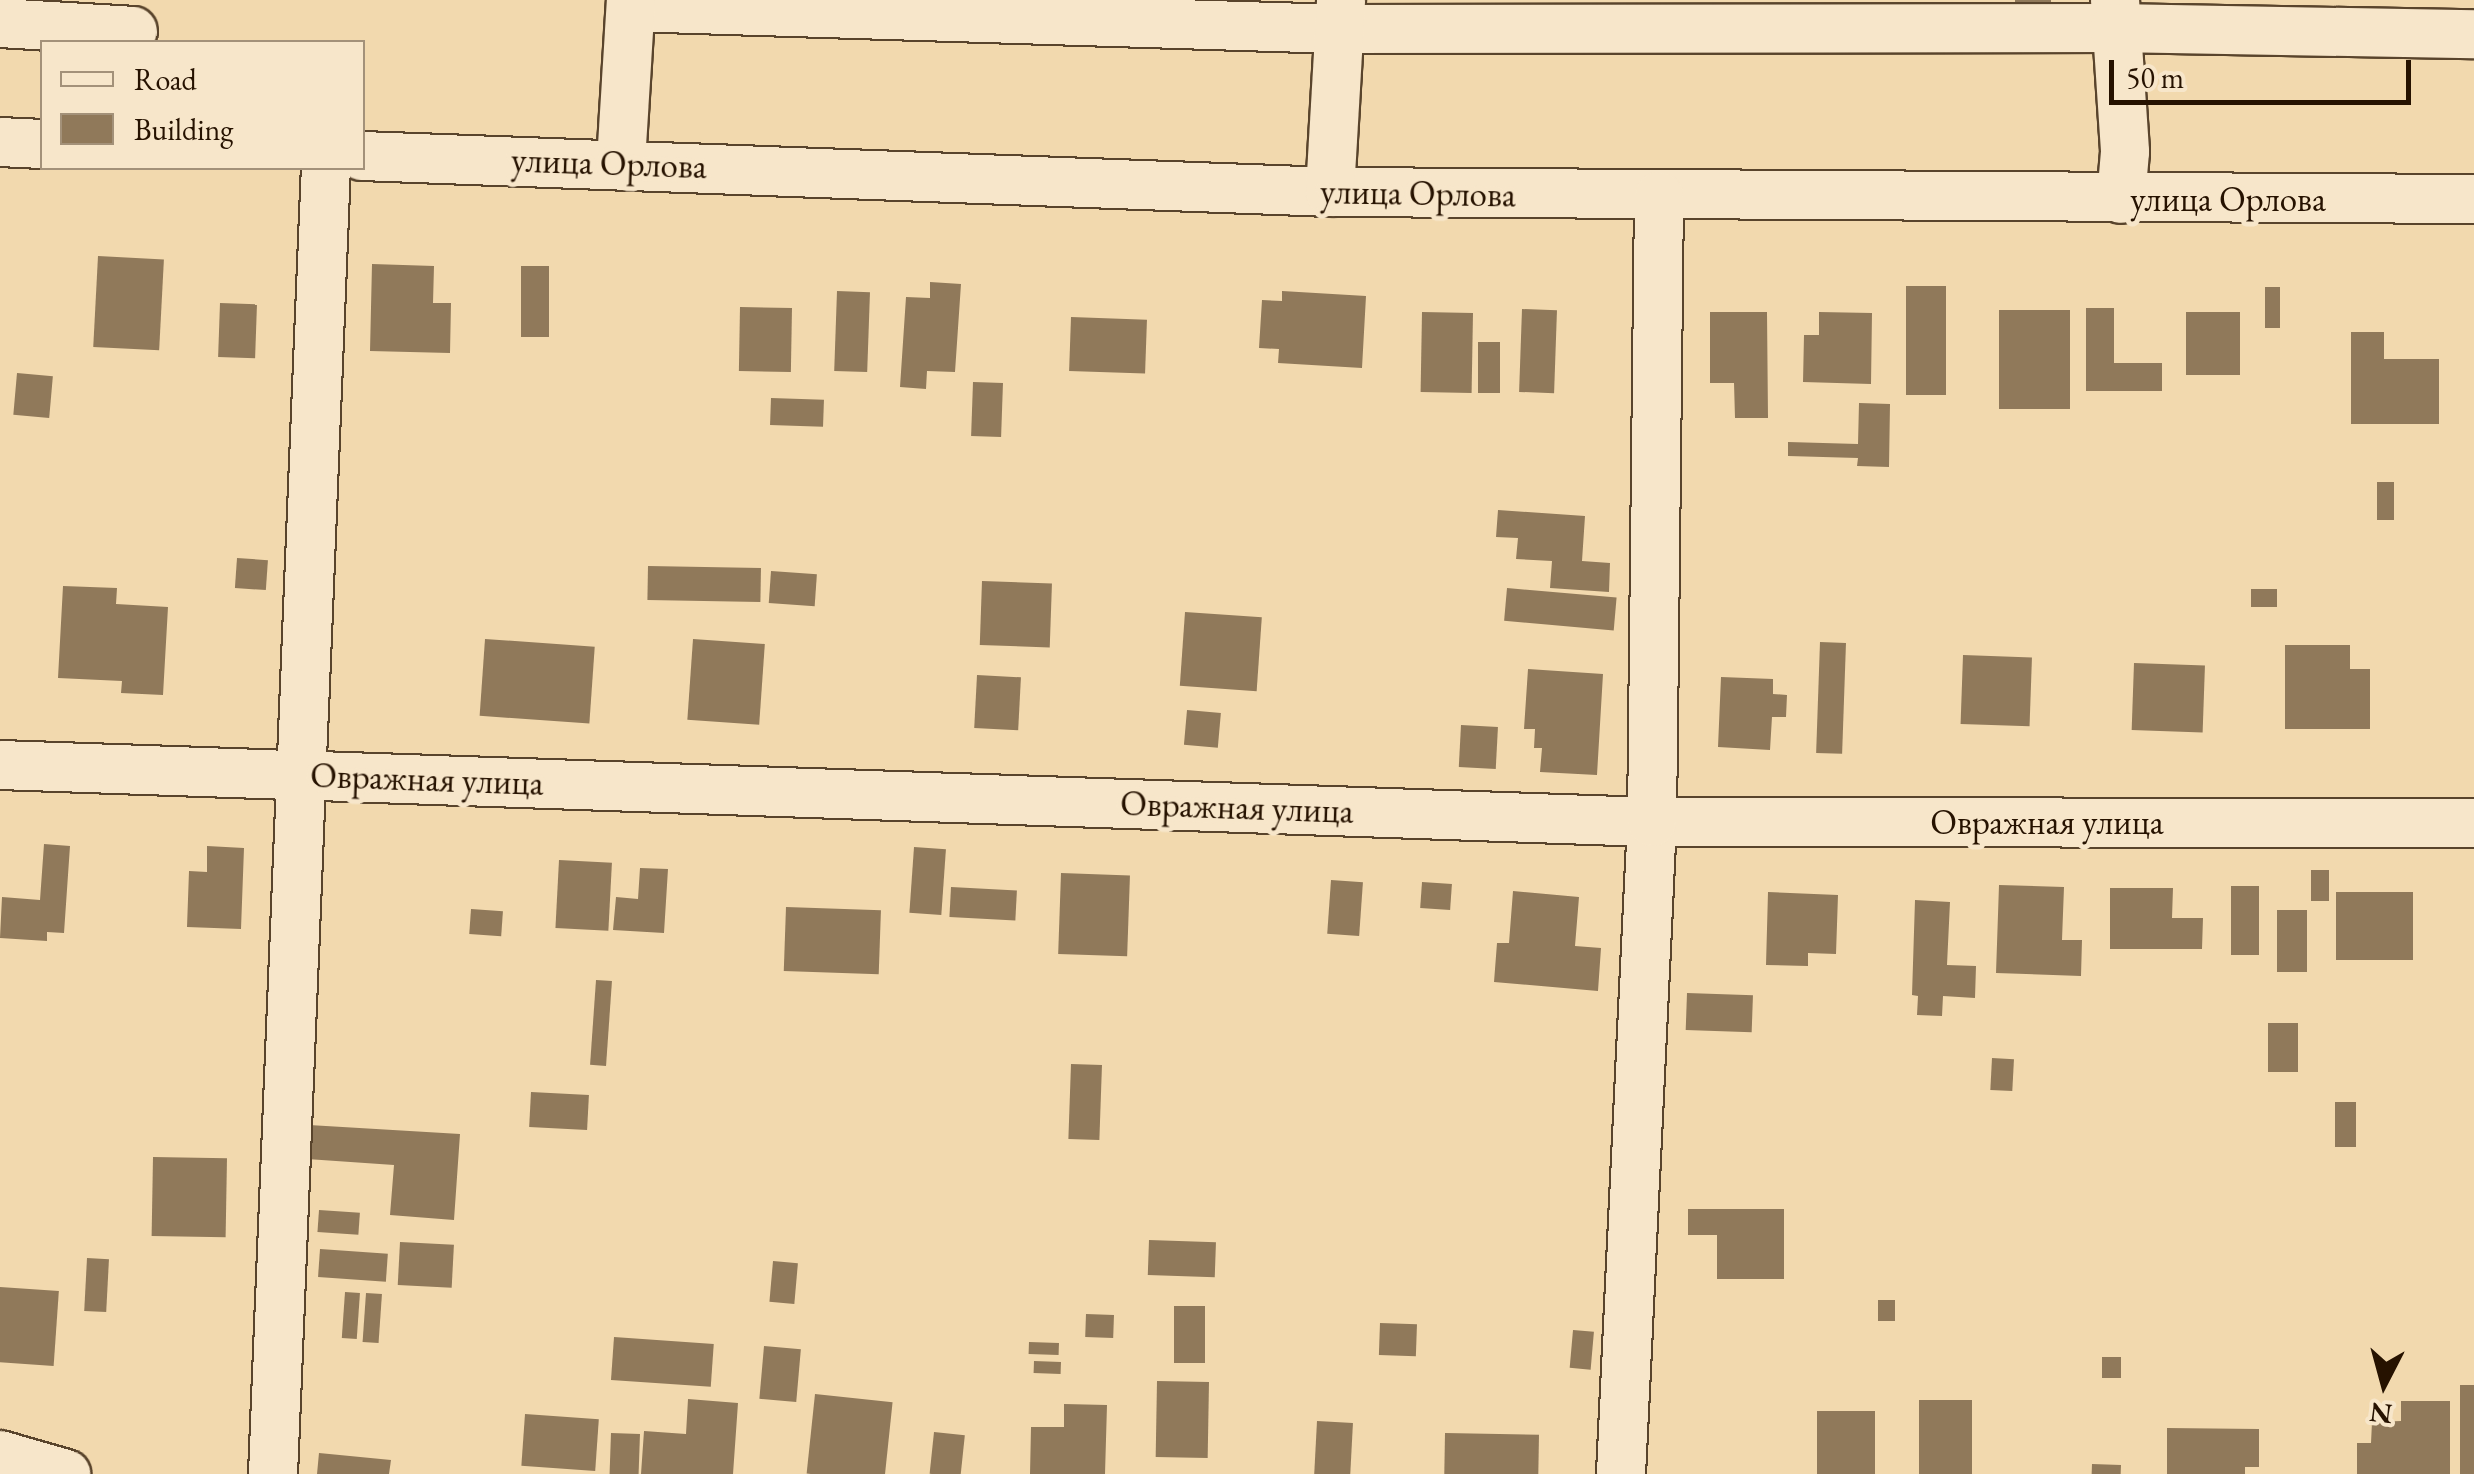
<!DOCTYPE html>
<html>
<head>
<meta charset="utf-8">
<style>
	body { margin:0 }
	#map { position:relative; width:2474px; height:1474px; overflow:hidden; background:#f2d9ae; font-family:"EB Garamond",serif }
	div>[style] { position:absolute }
	.building>* { inset:0; background:#90795a; transform-origin:0 0 }
	.roads { filter:drop-shadow(2px 0 #59442c) drop-shadow(-2px 0 #59442c) drop-shadow(0 2px #59442c) drop-shadow(0 -2px #59442c) }
	.minor>* { height:48px; margin:-24px; padding:0 24px; transform-origin:24px; border-radius:24px; background:#f7e6ca }
	span { translate:-50% -50%; white-space:nowrap; text-align:center; line-height:1.15; -webkit-text-stroke:10px #f7e6ca; paint-order:stroke }
	.street-label { font-size:35px; color:#261200 }
	.legend { position:absolute; left:40px; top:40px; width:325px; height:130px; box-sizing:border-box; background:#f7e6ca; border:2px solid #a39179; margin:0; padding:12px 18px; list-style:none; font-size:30px; color:#261200 }
	.legend li { display:flex; align-items:center; gap:20px; height:50px }
	.legend b { width:50px; border:2px solid #a39179 }
	.north { position:absolute; left:2334px; top:1334px; width:100px; height:100px; -webkit-text-stroke:8px #f7e6ca; paint-order:stroke; rotate:186deg; font-size:28px; font-weight:700; line-height:40px; text-align:center; color:#261200 }
	.north::after { content:''; display:block; margin:auto; width:35px; height:45px; background:#261200; clip-path:polygon(50% 0,100% 100%,50% 72%,0 100%) }
	.scale { position:absolute; left:2109px; top:60px; width:302px; height:45px; box-sizing:border-box; border:5px solid #261200; border-top:0; padding-left:12px; font-size:30px; line-height:35px; white-space:nowrap; color:#261200; -webkit-text-stroke:8px #f7e6ca; paint-order:stroke }
</style>
</head>
<body>
<div id="map">
	<div class="building">
		<div style="clip-path:polygon(2015px 0,2051px 0,2051px 6px,2015px 5px)"></div>
		<div style="left:98px;top:256px;width:66px;height:91px;rotate:3deg"></div>
		<div style="clip-path:polygon(372px 264px,434px 266px,433px 303px,451px 303px,450px 353px,370px 351px)"></div>
		<div style="left:521px;top:266px;width:28px;height:71px"></div>
		<div style="clip-path:polygon(930px 282px,961px 284px,955px 372px,927px 371px,926px 389px,900px 387px,906px 297px,930px 298px)"></div>
		<div style="left:1906px;top:286px;width:40px;height:109px"></div>
		<div style="left:2265px;top:287px;width:15px;height:41px"></div>
		<div style="left:837px;top:291px;width:33px;height:80px;rotate:2deg"></div>
		<div style="clip-path:polygon(1282px 291px,1366px 296px,1362px 368px,1278px 363px,1279px 349px,1259px 348px,1262px 300px,1282px 301px)"></div>
		<div style="left:220px;top:303px;width:37px;height:54px;rotate:2deg"></div>
		<div style="left:740px;top:307px;width:52px;height:64px;rotate:1deg"></div>
		<div style="clip-path:polygon(2086px 308px,2114px 308px,2114px 363px,2162px 363px,2162px 391px,2086px 391px)"></div>
		<div style="left:1522px;top:309px;width:35px;height:83px;rotate:2deg"></div>
		<div style="left:1999px;top:310px;width:71px;height:99px"></div>
		<div style="left:1422px;top:312px;width:51px;height:80px;rotate:1deg"></div>
		<div style="clip-path:polygon(1710px 312px,1767px 312px,1768px 418px,1735px 418px,1734px 383px,1710px 383px)"></div>
		<div style="clip-path:polygon(1819px 312px,1872px 313px,1871px 384px,1803px 382px,1804px 335px,1819px 335px)"></div>
		<div style="left:2186px;top:312px;width:54px;height:63px"></div>
		<div style="left:1071px;top:317px;width:76px;height:54px;rotate:2deg"></div>
		<div style="clip-path:polygon(2351px 332px,2384px 332px,2384px 359px,2439px 359px,2439px 424px,2351px 424px)"></div>
		<div style="left:1478px;top:342px;width:22px;height:51px"></div>
		<div style="left:17px;top:373px;width:36px;height:42px;rotate:5deg"></div>
		<div style="left:973px;top:382px;width:30px;height:54px;rotate:2deg"></div>
		<div style="left:771px;top:398px;width:53px;height:27px;rotate:2deg"></div>
		<div style="clip-path:polygon(1859px 403px,1890px 404px,1889px 467px,1857px 466px,1858px 458px,1788px 456px,1788px 442px,1858px 444px)"></div>
		<div style="left:2377px;top:482px;width:17px;height:38px"></div>
		<div style="clip-path:polygon(1498px 510px,1585px 516px,1582px 561px,1610px 563px,1609px 592px,1550px 588px,1552px 561px,1516px 559px,1518px 538px,1496px 537px)"></div>
		<div style="left:237px;top:558px;width:31px;height:30px;rotate:4deg"></div>
		<div style="left:648px;top:566px;width:113px;height:34px;rotate:1deg"></div>
		<div style="left:771px;top:571px;width:46px;height:32px;rotate:4deg"></div>
		<div style="left:982px;top:581px;width:70px;height:64px;rotate:2deg"></div>
		<div style="clip-path:polygon(63px 586px,117px 588px,116px 604px,168px 607px,163px 695px,121px 693px,122px 681px,58px 678px)"></div>
		<div style="left:1507px;top:588px;width:110px;height:33px;rotate:5deg"></div>
		<div style="left:2251px;top:589px;width:26px;height:18px"></div>
		<div style="left:1185px;top:612px;width:77px;height:74px;rotate:4deg"></div>
		<div style="left:485px;top:639px;width:110px;height:77px;rotate:4deg"></div>
		<div style="left:693px;top:639px;width:72px;height:81px;rotate:4deg"></div>
		<div style="left:1820px;top:642px;width:26px;height:111px;rotate:2deg"></div>
		<div style="clip-path:polygon(2285px 645px,2350px 645px,2350px 669px,2370px 669px,2370px 729px,2285px 729px)"></div>
		<div style="left:1963px;top:655px;width:69px;height:69px;rotate:2deg"></div>
		<div style="left:2134px;top:663px;width:71px;height:67px;rotate:2deg"></div>
		<div style="clip-path:polygon(1528px 669px,1603px 674px,1597px 775px,1540px 772px,1542px 748px,1534px 748px,1535px 729px,1524px 729px)"></div>
		<div style="left:977px;top:675px;width:44px;height:53px;rotate:3deg"></div>
		<div style="clip-path:polygon(1721px 677px,1773px 679px,1773px 694px,1787px 695px,1786px 717px,1772px 717px,1770px 750px,1718px 747px)"></div>
		<div style="left:1187px;top:710px;width:34px;height:35px;rotate:5deg"></div>
		<div style="left:1461px;top:725px;width:37px;height:42px;rotate:3deg"></div>
		<div style="clip-path:polygon(44px 844px,70px 846px,64px 933px,47px 932px,47px 941px,0 938px,2px 897px,40px 900px)"></div>
		<div style="clip-path:polygon(207px 846px,244px 848px,241px 929px,187px 927px,189px 871px,207px 872px)"></div>
		<div style="left:914px;top:847px;width:32px;height:66px;rotate:4deg"></div>
		<div style="left:559px;top:860px;width:53px;height:68px;rotate:3deg"></div>
		<div style="clip-path:polygon(640px 868px,668px 869px,664px 933px,613px 930px,616px 897px,638px 899px)"></div>
		<div style="left:2329px;top:870px;width:31px;height:18px;rotate:90deg"></div>
		<div style="left:1061px;top:873px;width:69px;height:81px;rotate:2deg"></div>
		<div style="left:1331px;top:880px;width:32px;height:54px;rotate:4deg"></div>
		<div style="left:1422px;top:882px;width:30px;height:26px;rotate:4deg"></div>
		<div style="clip-path:polygon(1999px 885px,2064px 887px,2062px 940px,2082px 940px,2081px 976px,1996px 973px)"></div>
		<div style="left:2231px;top:886px;width:28px;height:69px"></div>
		<div style="left:951px;top:887px;width:66px;height:30px;rotate:3deg"></div>
		<div style="clip-path:polygon(2110px 888px,2173px 888px,2172px 918px,2203px 918px,2202px 949px,2110px 949px)"></div>
		<div style="clip-path:polygon(1513px 891px,1579px 897px,1575px 946px,1601px 948px,1598px 991px,1494px 982px,1497px 943px,1509px 943px)"></div>
		<div style="clip-path:polygon(1768px 892px,1838px 895px,1836px 954px,1808px 953px,1808px 966px,1766px 965px)"></div>
		<div style="left:2336px;top:892px;width:77px;height:68px"></div>
		<div style="clip-path:polygon(1915px 900px,1950px 902px,1947px 965px,1976px 966px,1975px 998px,1943px 996px,1942px 1016px,1917px 1015px,1918px 996px,1912px 995px)"></div>
		<div style="left:786px;top:907px;width:95px;height:64px;rotate:2deg"></div>
		<div style="left:471px;top:909px;width:32px;height:25px;rotate:4deg"></div>
		<div style="left:2277px;top:910px;width:30px;height:62px"></div>
		<div style="left:596px;top:980px;width:16px;height:85px;rotate:4deg"></div>
		<div style="left:1687px;top:993px;width:66px;height:37px;rotate:2deg"></div>
		<div style="left:2298px;top:1023px;width:49px;height:30px;rotate:90deg"></div>
		<div style="left:1992px;top:1058px;width:22px;height:32px;rotate:3deg"></div>
		<div style="left:1071px;top:1064px;width:31px;height:75px;rotate:2deg"></div>
		<div style="left:531px;top:1092px;width:58px;height:35px;rotate:3deg"></div>
		<div style="left:2335px;top:1102px;width:21px;height:45px"></div>
		<div style="clip-path:polygon(309px 1125px,460px 1134px,454px 1220px,390px 1215px,394px 1165px,307px 1159px)"></div>
		<div style="left:153px;top:1157px;width:74px;height:79px;rotate:1deg"></div>
		<div style="clip-path:polygon(1688px 1209px,1784px 1209px,1784px 1279px,1717px 1279px,1717px 1235px,1688px 1235px)"></div>
		<div style="left:319px;top:1210px;width:41px;height:22px;rotate:4deg"></div>
		<div style="left:1149px;top:1240px;width:67px;height:35px;rotate:2deg"></div>
		<div style="left:400px;top:1242px;width:54px;height:43px;rotate:3deg"></div>
		<div style="left:320px;top:1249px;width:68px;height:28px;rotate:4deg"></div>
		<div style="left:87px;top:1258px;width:22px;height:53px;rotate:3deg"></div>
		<div style="left:773px;top:1261px;width:25px;height:41px;rotate:5deg"></div>
		<div style="left:0;top:1287px;width:59px;height:75px;rotate:4deg"></div>
		<div style="left:345px;top:1292px;width:15px;height:46px;rotate:4deg"></div>
		<div style="left:366px;top:1293px;width:16px;height:49px;rotate:4deg"></div>
		<div style="left:1878px;top:1300px;width:17px;height:21px"></div>
		<div style="left:1174px;top:1306px;width:31px;height:57px"></div>
		<div style="left:1086px;top:1314px;width:28px;height:23px;rotate:2deg"></div>
		<div style="left:1380px;top:1323px;width:37px;height:32px;rotate:2deg"></div>
		<div style="left:1573px;top:1330px;width:21px;height:38px;rotate:5deg"></div>
		<div style="left:614px;top:1337px;width:100px;height:43px;rotate:4deg"></div>
		<div style="left:1029px;top:1342px;width:30px;height:12px;rotate:2deg"></div>
		<div style="left:764px;top:1346px;width:37px;height:53px;rotate:5deg"></div>
		<div style="left:2102px;top:1357px;width:19px;height:21px"></div>
		<div style="left:1034px;top:1361px;width:27px;height:12px;rotate:2deg"></div>
		<div style="left:1157px;top:1381px;width:52px;height:76px;rotate:1deg"></div>
		<div style="left:2460px;top:1385px;width:14px;height:89px"></div>
		<div style="left:815px;top:1394px;width:78px;height:80px;rotate:6deg"></div>
		<div style="clip-path:polygon(688px 1399px,738px 1403px,733px 1474px,641px 1474px,644px 1431px,686px 1434px)"></div>
		<div style="left:1919px;top:1400px;width:53px;height:74px"></div>
		<div style="clip-path:polygon(2401px 1401px,2450px 1401px,2450px 1474px,2357px 1474px,2357px 1443px,2371px 1443px,2372px 1422px,2401px 1421px)"></div>
		<div style="clip-path:polygon(1064px 1404px,1107px 1405px,1105px 1474px,1030px 1474px,1031px 1427px,1064px 1427px)"></div>
		<div style="left:1817px;top:1411px;width:58px;height:63px"></div>
		<div style="left:525px;top:1414px;width:74px;height:52px;rotate:4deg"></div>
		<div style="left:1317px;top:1421px;width:36px;height:53px;rotate:3deg"></div>
		<div style="clip-path:polygon(2167px 1428px,2259px 1429px,2259px 1467px,2245px 1467px,2245px 1474px,2167px 1474px)"></div>
		<div style="left:934px;top:1432px;width:31px;height:42px;rotate:6deg"></div>
		<div style="left:611px;top:1433px;width:29px;height:41px;rotate:2deg"></div>
		<div style="left:1445px;top:1433px;width:94px;height:41px;rotate:1deg"></div>
		<div style="clip-path:polygon(319px 1453px,391px 1460px,389px 1474px,317px 1474px)"></div>
		<div style="left:2092px;top:1464px;width:29px;height:10px;rotate:2deg"></div>
	</div>
	<div class="roads">
		<div class="minor">
			<div style="left:2115px;top:0;width:152px;rotate:86.2deg"></div>
			<div style="left:2125px;top:152px;width:47px;rotate:94.9deg"></div>
			<div style="left:631px;top:7px;width:709px;rotate:1.78deg"></div>
			<div style="left:1340px;top:29px;width:774px;rotate:-0.07deg"></div>
			<div style="left:2114px;top:28px;width:360px;rotate:1deg"></div>
			<div style="left:0;top:23px;width:133px;rotate:3.4deg"></div>
			<div style="left:0;top:142px;width:42px;rotate:2.7deg"></div>
			<div style="left:362px;top:156px;width:969px;rotate:2.13deg"></div>
			<div style="left:1330px;top:192px;width:1144px;rotate:0.35deg"></div>
			<div style="left:621px;top:162px;width:162px;rotate:-86.5deg"></div>
			<div style="left:1330px;top:192px;width:192px;rotate:-86.7deg"></div>
			<div style="left:0;top:765px;width:1653px;rotate:1.98deg"></div>
			<div style="left:1652px;top:822px;width:822px;rotate:0.07deg"></div>
			<div style="left:0;top:1455px;width:69px;rotate:16.1deg"></div>
			<div style="left:273px;top:1474px;width:1307px;rotate:-87.68deg"></div>
			<div style="left:1621px;top:1474px;width:653px;rotate:-87.28deg"></div>
			<div style="left:1652px;top:822px;width:626px;rotate:-89.36deg"></div>
		</div>
	</div>
	<div class="street-label">
		<span style="left:609px;top:163px;rotate:2deg">улица Орлова</span>
		<span style="left:1418px;top:193px;rotate:1deg">улица Орлова</span>
		<span style="left:2228px;top:199px">улица Орлова</span>
		<span style="left:427px;top:779px;rotate:2deg">Овражная улица</span>
		<span style="left:1237px;top:807px;rotate:2deg">Овражная улица</span>
		<span style="left:2047px;top:822px">Овражная улица</span>
	</div>
	<ul class="legend">
	<li><b style="height:12px;background:#f7e6ca"></b>Road</li>
	<li><b style="height:28px;background:#90795a"></b>Building</li>
	</ul>
	<div class="north">N</div>
	<div class="scale">50 m</div>
</div>
</body>
</html>
